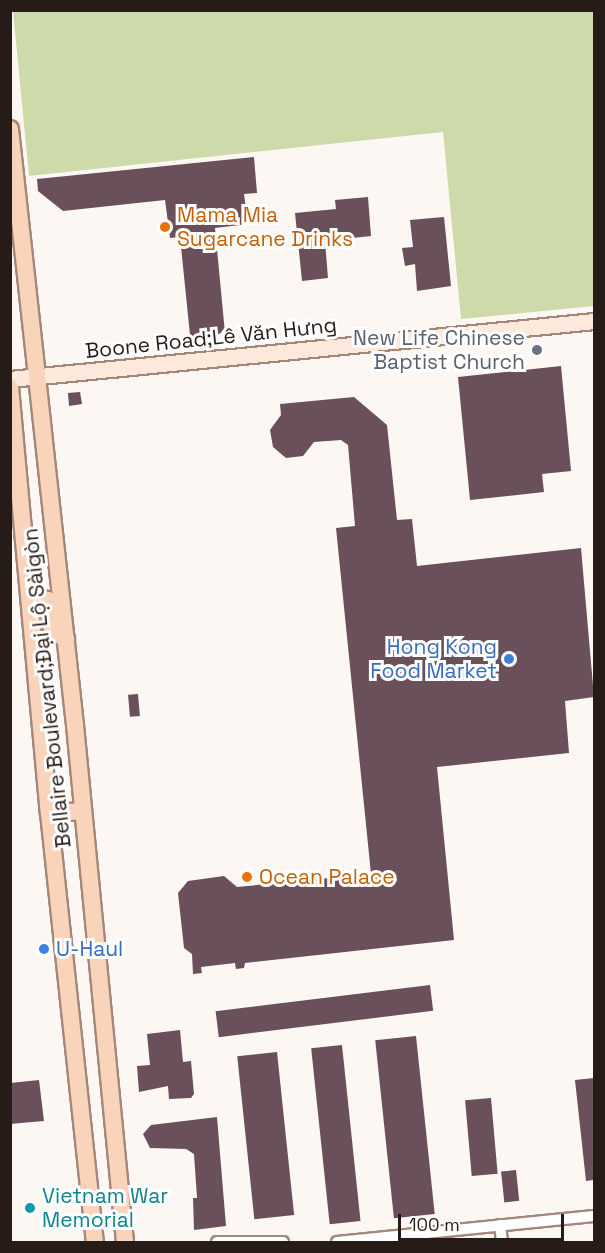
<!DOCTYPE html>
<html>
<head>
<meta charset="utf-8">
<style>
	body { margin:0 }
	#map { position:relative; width:605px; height:1253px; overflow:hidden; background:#fdf7f4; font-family:"Space Grotesk",sans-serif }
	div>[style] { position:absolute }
	.green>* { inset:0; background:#cedaa9 }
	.building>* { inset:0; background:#6a505b; transform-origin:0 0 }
	.roads { filter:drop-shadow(2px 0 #a3877b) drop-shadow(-2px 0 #a3877b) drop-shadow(0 2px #a3877b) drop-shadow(0 -2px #a3877b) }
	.street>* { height:10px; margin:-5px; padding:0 5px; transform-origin:5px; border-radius:5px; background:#fff }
	.secondary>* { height:15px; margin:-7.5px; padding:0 7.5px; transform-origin:7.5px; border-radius:7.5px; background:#fde9dc }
	.primary>* { height:16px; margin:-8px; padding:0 8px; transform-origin:8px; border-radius:8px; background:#fad4ba }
	.dots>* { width:16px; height:16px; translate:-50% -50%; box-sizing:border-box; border:3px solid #fff; border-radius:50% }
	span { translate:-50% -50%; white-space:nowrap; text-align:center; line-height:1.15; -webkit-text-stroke:6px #fff; paint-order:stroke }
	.food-label { font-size:21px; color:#c56008 }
	.left { translate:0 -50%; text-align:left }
	.street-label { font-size:21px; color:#261b16 }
	.worship-label { font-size:21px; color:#5b616d }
	.right { translate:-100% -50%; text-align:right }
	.shop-label { font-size:21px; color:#366cbe }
	.culture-label { font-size:21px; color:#0d838f }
	.frame { position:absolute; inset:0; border:12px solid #261b16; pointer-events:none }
	.scale { position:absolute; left:398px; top:1214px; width:166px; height:27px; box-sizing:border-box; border:3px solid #261b16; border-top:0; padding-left:8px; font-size:18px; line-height:21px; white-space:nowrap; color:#261b16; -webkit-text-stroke:4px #fff; paint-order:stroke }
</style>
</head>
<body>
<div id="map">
	<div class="green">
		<div style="clip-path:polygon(13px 11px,594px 11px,594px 306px,461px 319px,443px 132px,29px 176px)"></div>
	</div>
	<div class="building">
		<div style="clip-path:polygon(254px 157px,257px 193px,244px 194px,248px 224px,215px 228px,225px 333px,195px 337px,190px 335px,180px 237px,170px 238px,165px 200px,63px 211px,38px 191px,37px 179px)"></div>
		<div style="clip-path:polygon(368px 197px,371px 236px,325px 241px,328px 278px,302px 281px,295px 213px,336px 209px,335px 200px)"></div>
		<div style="clip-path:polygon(444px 217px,451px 286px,417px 291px,415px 264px,405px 266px,402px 248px,413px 247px,410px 220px)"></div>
		<div style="clip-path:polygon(561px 366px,571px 471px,542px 474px,544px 492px,470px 500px,458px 377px)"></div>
		<div style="clip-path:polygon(80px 392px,82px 404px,69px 406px,68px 393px)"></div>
		<div style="clip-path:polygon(354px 397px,387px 425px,397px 520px,412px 519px,417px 566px,581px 548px,594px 697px,565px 701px,569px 753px,437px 767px,454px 940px,245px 963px,244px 968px,236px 969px,235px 963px,201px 967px,202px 973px,193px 974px,192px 954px,184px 948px,178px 893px,188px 881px,224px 876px,237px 887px,371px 874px,336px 528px,355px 526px,348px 445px,341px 440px,314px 442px,303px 456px,286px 458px,273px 447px,270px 430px,281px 415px,280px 404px)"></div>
		<div style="left:138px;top:694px;width:22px;height:10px;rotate:85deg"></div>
		<div style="left:430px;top:985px;width:26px;height:216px;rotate:83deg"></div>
		<div style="clip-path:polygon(180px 1030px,183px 1062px,191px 1061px,194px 1094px,191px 1098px,169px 1099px,168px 1086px,139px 1092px,137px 1066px,150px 1065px,147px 1034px)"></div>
		<div style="left:416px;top:1036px;width:179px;height:41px;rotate:84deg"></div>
		<div style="left:342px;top:1045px;width:177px;height:31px;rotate:84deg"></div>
		<div style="left:277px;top:1052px;width:164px;height:40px;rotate:84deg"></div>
		<div style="clip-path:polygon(594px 1078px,594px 1180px,586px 1181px,575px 1080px)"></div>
		<div style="clip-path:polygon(39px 1080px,44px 1121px,10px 1124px,10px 1083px)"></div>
		<div style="left:491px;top:1098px;width:76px;height:26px;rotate:85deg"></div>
		<div style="clip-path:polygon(217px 1117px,226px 1226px,194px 1230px,193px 1198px,197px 1198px,194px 1154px,186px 1149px,150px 1148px,143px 1134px,151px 1125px)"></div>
		<div style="left:516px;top:1170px;width:31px;height:15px;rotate:84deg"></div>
	</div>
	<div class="roads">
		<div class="street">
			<div style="left:500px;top:1225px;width:17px;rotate:83deg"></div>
			<div style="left:217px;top:1242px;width:66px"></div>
			<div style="left:337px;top:1242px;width:258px;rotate:-5.8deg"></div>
		</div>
		<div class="secondary">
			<div style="left:10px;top:379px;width:587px;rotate:-5.67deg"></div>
		</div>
		<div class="primary">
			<div style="left:10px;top:129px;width:600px;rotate:83.78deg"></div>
			<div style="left:75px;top:725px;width:519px;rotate:84.48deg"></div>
			<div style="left:10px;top:387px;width:428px;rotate:84.8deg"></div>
			<div style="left:49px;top:813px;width:431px;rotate:83.9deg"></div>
			<div style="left:30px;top:597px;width:18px;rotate:9deg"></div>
			<div style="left:48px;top:600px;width:30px;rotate:82deg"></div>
			<div style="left:52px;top:630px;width:17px;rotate:33deg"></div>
			<div style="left:49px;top:813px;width:33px;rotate:-3deg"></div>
		</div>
	</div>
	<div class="dots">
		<div style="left:165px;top:227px;background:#e8710a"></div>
		<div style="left:537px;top:350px;background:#6b7280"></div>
		<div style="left:509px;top:659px;background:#3f7fe0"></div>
		<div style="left:247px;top:877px;background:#e8710a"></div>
		<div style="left:44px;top:949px;background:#3f7fe0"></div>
		<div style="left:30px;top:1208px;background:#0f9aa8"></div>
	</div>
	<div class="food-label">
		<span class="left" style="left:177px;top:227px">Mama Mia<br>Sugarcane Drinks</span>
		<span class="left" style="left:259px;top:877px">Ocean Palace</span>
	</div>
	<div class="street-label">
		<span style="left:211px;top:338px;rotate:-6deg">Boone Road;Lê Văn Hưng</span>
		<span style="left:47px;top:688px;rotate:-96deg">Bellaire Boulevard;Đại Lộ Sàigòn</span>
	</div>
	<div class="worship-label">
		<span class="right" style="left:525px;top:350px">New Life Chinese<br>Baptist Church</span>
	</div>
	<div class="shop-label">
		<span class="right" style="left:497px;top:659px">Hong Kong<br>Food Market</span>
		<span class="left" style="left:56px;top:949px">U-Haul</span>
	</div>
	<div class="culture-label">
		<span class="left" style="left:42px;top:1208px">Vietnam War<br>Memorial</span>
	</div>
	<div class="frame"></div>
	<div class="scale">100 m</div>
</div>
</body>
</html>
